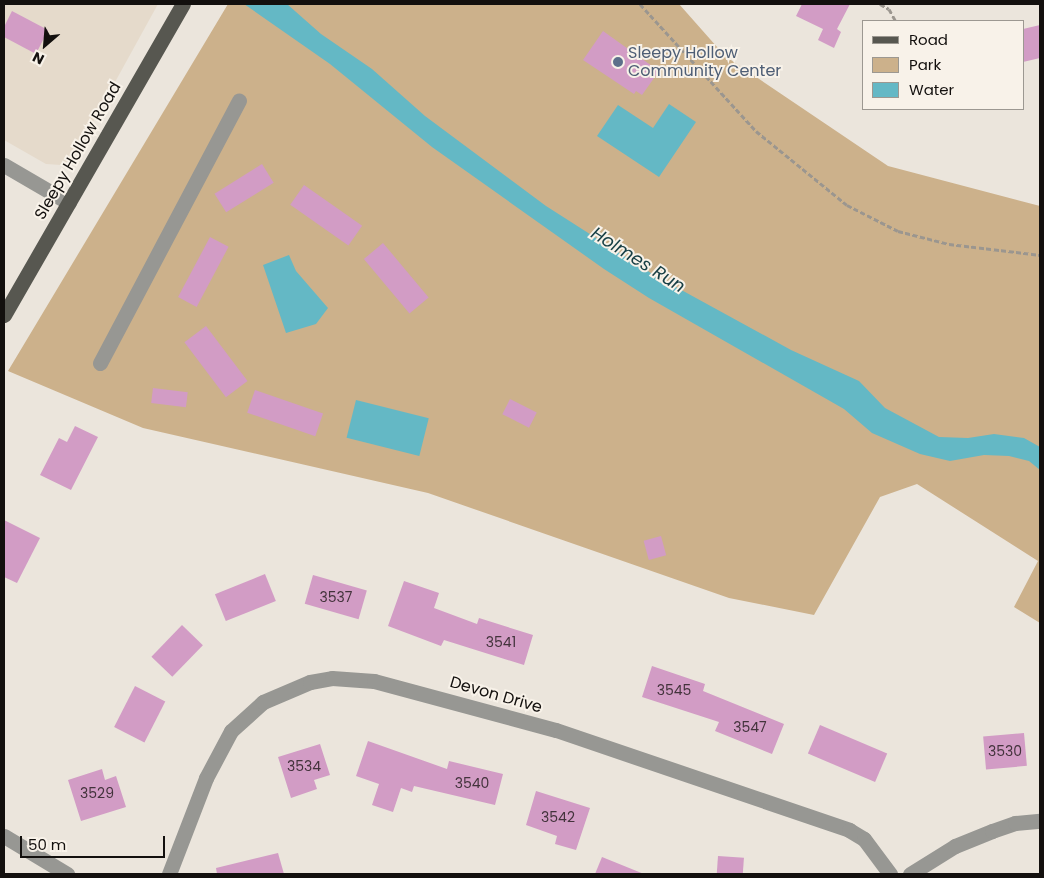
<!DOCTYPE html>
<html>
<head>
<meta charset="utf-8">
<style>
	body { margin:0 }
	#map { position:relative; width:1044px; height:878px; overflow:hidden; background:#ebe5dc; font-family:Poppins,sans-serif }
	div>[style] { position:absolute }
	.built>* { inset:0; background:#e5dacb }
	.green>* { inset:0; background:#ccb18b }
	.water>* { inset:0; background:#64b8c5; transform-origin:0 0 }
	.building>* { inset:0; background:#d29cc5; transform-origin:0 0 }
	.path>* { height:3px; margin-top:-1.5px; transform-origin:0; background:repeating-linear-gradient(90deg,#9b968f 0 5px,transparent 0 7.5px) }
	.minor>* { height:15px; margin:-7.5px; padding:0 7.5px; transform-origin:7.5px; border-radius:7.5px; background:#979793 }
	.major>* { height:15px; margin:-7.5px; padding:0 7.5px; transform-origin:7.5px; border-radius:7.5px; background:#575750 }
	.dots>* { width:14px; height:14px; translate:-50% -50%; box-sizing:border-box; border:2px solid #f8f2e9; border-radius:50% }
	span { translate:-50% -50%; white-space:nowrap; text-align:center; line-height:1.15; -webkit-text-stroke:4px #f8f2e9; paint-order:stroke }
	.number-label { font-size:14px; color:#43333c }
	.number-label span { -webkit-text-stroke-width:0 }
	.service-label { font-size:16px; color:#4e5e75 }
	.left { translate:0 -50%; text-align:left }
	.street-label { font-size:16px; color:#13100e }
	.water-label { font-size:18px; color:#163e44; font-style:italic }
	.frame { position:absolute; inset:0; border:5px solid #13100e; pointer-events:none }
	.legend { position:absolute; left:862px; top:20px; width:162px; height:90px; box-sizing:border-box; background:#f8f2e9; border:1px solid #9c9891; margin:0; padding:6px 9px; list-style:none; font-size:15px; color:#13100e }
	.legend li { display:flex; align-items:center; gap:10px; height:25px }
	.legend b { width:25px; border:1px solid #9c9891 }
	.north { position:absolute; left:20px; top:20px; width:50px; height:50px; -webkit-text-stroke:4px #f8f2e9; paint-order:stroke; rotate:207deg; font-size:14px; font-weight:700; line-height:20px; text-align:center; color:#13100e }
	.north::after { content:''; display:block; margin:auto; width:18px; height:22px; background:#13100e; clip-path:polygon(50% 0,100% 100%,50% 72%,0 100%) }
	.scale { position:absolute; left:20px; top:836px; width:145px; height:22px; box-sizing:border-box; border:2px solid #13100e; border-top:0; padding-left:6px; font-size:15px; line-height:18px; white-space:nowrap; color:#13100e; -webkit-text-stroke:4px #f8f2e9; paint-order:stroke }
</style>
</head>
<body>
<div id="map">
	<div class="built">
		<div style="clip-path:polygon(4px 4px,158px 4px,82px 142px,71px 160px,61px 165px,46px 164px,4px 140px)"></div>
	</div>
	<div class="green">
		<div style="clip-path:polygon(228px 4px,679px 4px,725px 56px,888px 166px,1040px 206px,1040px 623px,1014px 607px,1038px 561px,917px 484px,880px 497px,814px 615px,729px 598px,428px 493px,143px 428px,8px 371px)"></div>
	</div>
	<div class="water">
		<div style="clip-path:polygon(244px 4px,287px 4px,321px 34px,372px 69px,425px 116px,546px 206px,654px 275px,791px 350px,859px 381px,885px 408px,939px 437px,968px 438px,994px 434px,1024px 438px,1040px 447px,1040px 470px,1029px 461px,1009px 456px,984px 455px,950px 461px,920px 454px,872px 433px,844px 409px,649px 298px,604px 269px,432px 147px,330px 64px)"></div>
		<div style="clip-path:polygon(669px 104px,696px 122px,659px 177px,597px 136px,618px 105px,653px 128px)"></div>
		<div style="clip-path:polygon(289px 255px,296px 271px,328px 308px,316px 324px,286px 333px,263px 265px)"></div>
		<div style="left:356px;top:400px;width:75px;height:39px;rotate:14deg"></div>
	</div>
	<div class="building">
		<div style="clip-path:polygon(802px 4px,850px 4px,837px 29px,841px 32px,834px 48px,818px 40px,823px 29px,796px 16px)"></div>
		<div style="clip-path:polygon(12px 11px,48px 30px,36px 54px,4px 37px,4px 27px)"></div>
		<div style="clip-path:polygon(1040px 25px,1040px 58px,1023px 62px,1023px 29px)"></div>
		<div style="clip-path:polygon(603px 31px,659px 71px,642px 95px,636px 91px,634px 94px,583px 60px)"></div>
		<div style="left:262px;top:164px;width:22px;height:56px;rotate:58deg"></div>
		<div style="left:304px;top:185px;width:71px;height:24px;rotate:35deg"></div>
		<div style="left:210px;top:237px;width:21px;height:68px;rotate:28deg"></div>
		<div style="left:383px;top:243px;width:71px;height:25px;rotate:50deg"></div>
		<div style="left:206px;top:326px;width:69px;height:27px;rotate:53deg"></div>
		<div style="left:153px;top:388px;width:35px;height:15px;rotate:7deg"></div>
		<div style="left:255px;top:390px;width:72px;height:24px;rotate:19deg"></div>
		<div style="left:510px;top:399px;width:30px;height:17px;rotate:27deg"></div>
		<div style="clip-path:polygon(75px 426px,98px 437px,71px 490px,40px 475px,59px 438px,67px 442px)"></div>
		<div style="clip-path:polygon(4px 520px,40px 538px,17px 583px,4px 577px)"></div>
		<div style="left:661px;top:536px;width:20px;height:18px;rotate:75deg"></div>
		<div style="left:265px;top:574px;width:29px;height:54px;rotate:68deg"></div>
		<div style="left:313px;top:575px;width:56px;height:30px;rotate:16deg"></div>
		<div style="clip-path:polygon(404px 581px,439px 593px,434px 608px,477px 624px,479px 618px,533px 635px,524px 665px,444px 640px,441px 646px,388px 626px)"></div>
		<div style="left:182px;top:625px;width:29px;height:44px;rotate:44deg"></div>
		<div style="clip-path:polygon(652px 666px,705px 684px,703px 691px,784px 724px,772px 754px,715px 731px,719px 722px,642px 697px)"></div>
		<div style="left:135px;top:686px;width:34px;height:46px;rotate:27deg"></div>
		<div style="left:820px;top:725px;width:73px;height:31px;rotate:23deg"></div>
		<div style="left:1024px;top:733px;width:33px;height:41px;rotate:85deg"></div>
		<div style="clip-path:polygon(368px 741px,447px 769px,449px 761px,503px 774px,495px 805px,414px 786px,412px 792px,401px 788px,393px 812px,372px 805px,379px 784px,356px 776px)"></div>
		<div style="clip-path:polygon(320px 744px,330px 775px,314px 780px,317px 789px,291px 798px,278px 757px)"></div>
		<div style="clip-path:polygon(102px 769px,105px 780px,116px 776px,126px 807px,81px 821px,68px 780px)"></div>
		<div style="clip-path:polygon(536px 791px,590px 808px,576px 850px,555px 844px,557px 836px,526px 825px)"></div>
		<div style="clip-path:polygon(278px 853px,284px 874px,217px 874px,216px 868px)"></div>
		<div style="left:718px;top:856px;width:26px;height:18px;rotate:4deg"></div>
		<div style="clip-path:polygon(602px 857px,644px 874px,595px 874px)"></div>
	</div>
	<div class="path">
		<div style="left:640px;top:4px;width:172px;rotate:47.6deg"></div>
		<div style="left:756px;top:131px;width:117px;rotate:39.1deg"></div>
		<div style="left:847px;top:205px;width:57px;rotate:27deg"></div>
		<div style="left:898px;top:231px;width:53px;rotate:14.3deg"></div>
		<div style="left:949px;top:244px;width:92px;rotate:6.9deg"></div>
		<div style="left:880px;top:4px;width:10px;rotate:29deg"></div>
		<div style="left:889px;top:9px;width:13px;rotate:61deg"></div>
	</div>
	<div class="minor">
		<div style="left:4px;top:165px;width:75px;rotate:30.3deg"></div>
		<div style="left:100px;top:363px;width:297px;rotate:-62.1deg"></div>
		<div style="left:4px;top:836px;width:74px;rotate:31.1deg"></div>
		<div style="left:169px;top:874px;width:103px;rotate:-68.9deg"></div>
		<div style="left:206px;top:778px;width:53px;rotate:-62deg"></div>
		<div style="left:231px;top:731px;width:43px;rotate:-42.2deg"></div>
		<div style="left:263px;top:702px;width:51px;rotate:-23.1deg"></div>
		<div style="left:310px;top:682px;width:22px;rotate:-10deg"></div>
		<div style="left:332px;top:678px;width:42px;rotate:4.1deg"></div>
		<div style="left:374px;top:681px;width:188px;rotate:15.1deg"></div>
		<div style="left:556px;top:730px;width:310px;rotate:18.8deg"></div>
		<div style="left:849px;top:830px;width:17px;rotate:31deg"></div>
		<div style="left:864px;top:839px;width:44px;rotate:53.4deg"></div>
		<div style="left:910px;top:874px;width:53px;rotate:-31.9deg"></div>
		<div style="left:955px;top:846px;width:40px;rotate:-22deg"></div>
		<div style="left:992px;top:831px;width:24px;rotate:-19deg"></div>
		<div style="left:1015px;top:823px;width:25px;rotate:-5deg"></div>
	</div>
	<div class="major">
		<div style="left:4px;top:315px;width:359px;rotate:-60.1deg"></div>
	</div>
	<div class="dots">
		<div style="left:618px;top:62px;background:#5c6f8a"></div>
	</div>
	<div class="number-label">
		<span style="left:336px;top:597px">3537</span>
		<span style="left:501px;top:642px">3541</span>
		<span style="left:674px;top:690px">3545</span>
		<span style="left:750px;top:727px">3547</span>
		<span style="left:1005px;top:751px">3530</span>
		<span style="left:304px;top:766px">3534</span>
		<span style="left:472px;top:783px">3540</span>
		<span style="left:97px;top:793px">3529</span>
		<span style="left:558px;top:817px">3542</span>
	</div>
	<div class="service-label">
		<span class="left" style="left:628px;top:62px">Sleepy Hollow<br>Community Center</span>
	</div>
	<div class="street-label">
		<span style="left:78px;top:151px;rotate:-60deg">Sleepy Hollow Road</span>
		<span style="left:496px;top:695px;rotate:16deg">Devon Drive</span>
	</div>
	<div class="water-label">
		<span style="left:638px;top:260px;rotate:32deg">Holmes Run</span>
	</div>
	<div class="frame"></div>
	<ul class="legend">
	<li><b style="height:6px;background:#575750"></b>Road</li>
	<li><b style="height:14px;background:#ccb18b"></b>Park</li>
	<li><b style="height:14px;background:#64b8c5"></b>Water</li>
	</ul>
	<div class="north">N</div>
	<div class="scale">50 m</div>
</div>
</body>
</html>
